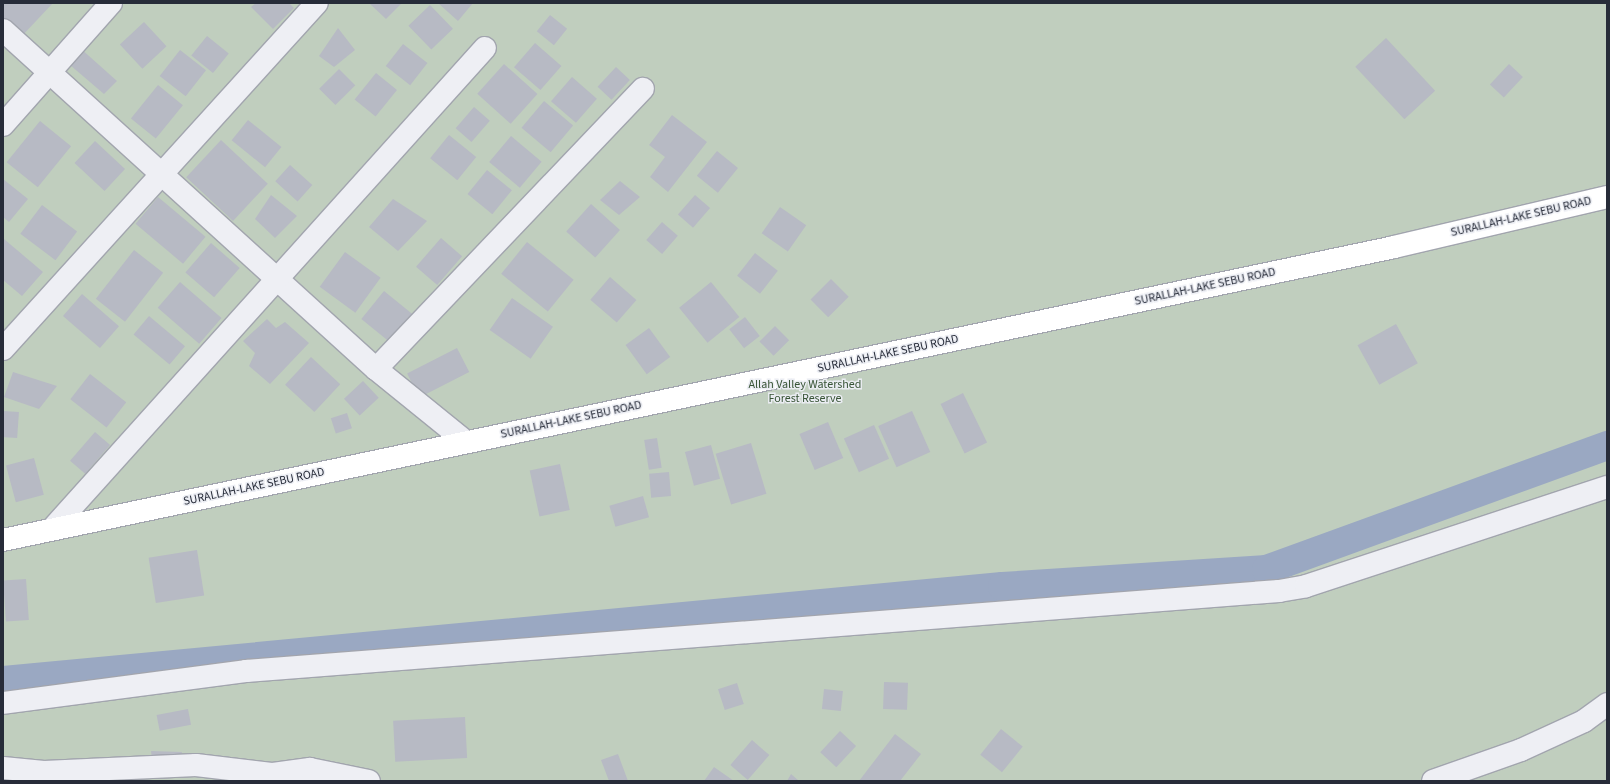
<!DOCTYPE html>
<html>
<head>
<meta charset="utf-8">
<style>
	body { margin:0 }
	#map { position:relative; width:1610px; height:784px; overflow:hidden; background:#dcdee5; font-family:"Source Sans 3",sans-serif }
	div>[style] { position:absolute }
	.green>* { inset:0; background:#c0cebe; transform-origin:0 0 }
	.canal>* { height:29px; margin:-14.5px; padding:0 14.5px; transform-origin:14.5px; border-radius:14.5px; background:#9aa8c2 }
	.building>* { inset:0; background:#b7bac4; transform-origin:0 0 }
	.roads { filter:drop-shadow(1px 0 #a2a5ae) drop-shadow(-1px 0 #a2a5ae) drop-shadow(0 1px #a2a5ae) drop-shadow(0 -1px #a2a5ae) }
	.minor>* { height:22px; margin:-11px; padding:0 11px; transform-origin:11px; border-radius:11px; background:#eeeff4 }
	.primary>* { height:22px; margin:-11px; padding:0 11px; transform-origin:11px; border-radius:11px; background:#fff }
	span { translate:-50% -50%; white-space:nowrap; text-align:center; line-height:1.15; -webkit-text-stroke:3px #ebedf3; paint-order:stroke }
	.street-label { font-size:12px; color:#272c39 }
	.park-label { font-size:12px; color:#385436 }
	.frame { position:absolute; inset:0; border:4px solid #272c39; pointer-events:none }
</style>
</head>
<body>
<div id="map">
	<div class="green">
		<div style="left:3px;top:3px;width:1604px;height:778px"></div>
	</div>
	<div class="canal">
		<div style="left:3px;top:680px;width:1003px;rotate:-5.38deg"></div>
		<div style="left:1002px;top:586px;width:265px;rotate:-3.7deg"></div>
		<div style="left:1266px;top:569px;width:363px;rotate:-20deg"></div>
	</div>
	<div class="building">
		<div style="clip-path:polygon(3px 3px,53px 3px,21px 37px,3px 20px)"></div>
		<div style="clip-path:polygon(256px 3px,289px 3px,294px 8px,273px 29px,251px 7px)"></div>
		<div style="clip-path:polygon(369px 3px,402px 3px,386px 19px)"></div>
		<div style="clip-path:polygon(438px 3px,473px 3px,458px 21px)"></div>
		<div style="left:430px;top:5px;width:33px;height:30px;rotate:46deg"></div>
		<div style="left:550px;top:15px;width:22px;height:21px;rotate:39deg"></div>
		<div style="left:144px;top:22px;width:33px;height:33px;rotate:47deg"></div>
		<div style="clip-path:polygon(338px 28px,355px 50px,334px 67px,319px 56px)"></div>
		<div style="left:207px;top:36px;width:28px;height:25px;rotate:39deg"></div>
		<div style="left:1386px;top:38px;width:72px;height:42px;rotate:47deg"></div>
		<div style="left:535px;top:43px;width:35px;height:32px;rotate:41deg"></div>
		<div style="left:403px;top:44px;width:31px;height:28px;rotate:38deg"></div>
		<div style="clip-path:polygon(80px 48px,117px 81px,104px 94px,70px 65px)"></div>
		<div style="left:180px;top:50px;width:33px;height:33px;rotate:38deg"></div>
		<div style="left:504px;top:64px;width:45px;height:40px;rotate:42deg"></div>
		<div style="left:1509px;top:64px;width:19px;height:28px;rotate:43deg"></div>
		<div style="left:616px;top:67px;width:19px;height:27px;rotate:43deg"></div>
		<div style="left:339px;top:69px;width:23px;height:28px;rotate:45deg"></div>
		<div style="left:376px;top:73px;width:27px;height:34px;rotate:39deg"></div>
		<div style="left:572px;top:77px;width:33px;height:32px;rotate:41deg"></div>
		<div style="left:158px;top:85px;width:32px;height:43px;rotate:39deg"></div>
		<div style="left:544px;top:101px;width:38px;height:35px;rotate:40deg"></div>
		<div style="left:474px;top:107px;width:21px;height:28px;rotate:41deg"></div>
		<div style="clip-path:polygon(672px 115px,707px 142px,668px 192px,650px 177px,665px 157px,649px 145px)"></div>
		<div style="left:248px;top:120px;width:43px;height:26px;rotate:39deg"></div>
		<div style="left:40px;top:121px;width:40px;height:53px;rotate:39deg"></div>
		<div style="left:449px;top:135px;width:35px;height:30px;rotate:39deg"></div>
		<div style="left:511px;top:136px;width:40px;height:34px;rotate:40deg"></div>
		<div style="left:221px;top:140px;width:64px;height:51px;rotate:43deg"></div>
		<div style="left:95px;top:141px;width:41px;height:30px;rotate:43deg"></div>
		<div style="left:717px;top:151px;width:27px;height:32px;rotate:39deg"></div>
		<div style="left:290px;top:165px;width:30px;height:22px;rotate:42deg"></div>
		<div style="left:487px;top:170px;width:32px;height:31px;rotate:39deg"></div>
		<div style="clip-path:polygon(3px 179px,28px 199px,9px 222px,3px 217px)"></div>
		<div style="clip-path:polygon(620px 181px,640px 197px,619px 215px,600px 200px)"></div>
		<div style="clip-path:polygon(271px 195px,297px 216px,275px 238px,255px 219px)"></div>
		<div style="left:695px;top:195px;width:20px;height:26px;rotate:41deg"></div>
		<div style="left:158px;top:197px;width:62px;height:35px;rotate:40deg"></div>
		<div style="clip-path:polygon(393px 199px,427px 221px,398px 251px,369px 227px)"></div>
		<div style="left:591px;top:204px;width:39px;height:37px;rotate:42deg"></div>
		<div style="left:42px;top:205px;width:44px;height:36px;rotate:37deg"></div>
		<div style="left:780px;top:207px;width:32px;height:32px;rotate:35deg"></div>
		<div style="left:662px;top:222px;width:21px;height:24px;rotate:41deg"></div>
		<div style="left:441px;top:238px;width:28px;height:38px;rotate:41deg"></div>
		<div style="clip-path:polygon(4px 239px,43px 272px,22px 296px,3px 280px)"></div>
		<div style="left:527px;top:242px;width:60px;height:41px;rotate:39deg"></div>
		<div style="left:211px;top:243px;width:38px;height:39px;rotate:41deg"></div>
		<div style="left:134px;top:250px;width:37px;height:62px;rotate:38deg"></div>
		<div style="left:345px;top:252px;width:44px;height:43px;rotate:36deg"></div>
		<div style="left:755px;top:253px;width:29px;height:29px;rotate:38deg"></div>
		<div style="left:610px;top:277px;width:35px;height:30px;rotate:41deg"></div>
		<div style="left:831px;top:279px;width:25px;height:29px;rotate:45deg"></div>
		<div style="left:180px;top:282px;width:55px;height:34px;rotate:41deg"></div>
		<div style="left:711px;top:282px;width:45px;height:41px;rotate:51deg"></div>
		<div style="left:384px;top:291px;width:40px;height:36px;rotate:39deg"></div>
		<div style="left:82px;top:294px;width:49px;height:29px;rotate:41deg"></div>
		<div style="left:512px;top:298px;width:50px;height:39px;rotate:35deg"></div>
		<div style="left:149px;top:316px;width:47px;height:24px;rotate:40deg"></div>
		<div style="left:745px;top:317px;width:24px;height:20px;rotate:52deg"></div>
		<div style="clip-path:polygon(267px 319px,276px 328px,285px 322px,309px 343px,270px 384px,249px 366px,255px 353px,243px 341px)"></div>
		<div style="left:1396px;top:324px;width:45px;height:44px;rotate:61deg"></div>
		<div style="left:775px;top:326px;width:20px;height:22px;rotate:45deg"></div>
		<div style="left:649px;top:328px;width:36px;height:29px;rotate:54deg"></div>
		<div style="left:457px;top:348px;width:27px;height:56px;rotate:63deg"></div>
		<div style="left:311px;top:357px;width:40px;height:38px;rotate:43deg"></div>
		<div style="clip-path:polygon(13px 372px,57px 386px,39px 409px,4px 397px)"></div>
		<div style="left:90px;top:374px;width:46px;height:32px;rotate:38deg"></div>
		<div style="left:363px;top:381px;width:23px;height:26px;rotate:47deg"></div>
		<div style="left:963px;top:393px;width:55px;height:25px;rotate:64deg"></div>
		<div style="left:3px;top:411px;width:16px;height:26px;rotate:4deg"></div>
		<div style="left:912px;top:411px;width:45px;height:37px;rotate:66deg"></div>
		<div style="left:347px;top:413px;width:16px;height:17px;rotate:72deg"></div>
		<div style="left:828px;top:422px;width:39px;height:31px;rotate:67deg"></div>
		<div style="left:874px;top:425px;width:37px;height:33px;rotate:66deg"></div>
		<div style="left:95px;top:432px;width:20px;height:38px;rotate:41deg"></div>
		<div style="left:657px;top:438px;width:30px;height:13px;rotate:81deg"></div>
		<div style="left:751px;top:443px;width:53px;height:37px;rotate:73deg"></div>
		<div style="left:711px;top:445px;width:35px;height:27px;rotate:75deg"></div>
		<div style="left:34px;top:458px;width:38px;height:29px;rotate:75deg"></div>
		<div style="left:560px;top:464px;width:47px;height:31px;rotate:78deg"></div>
		<div style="left:669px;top:472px;width:24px;height:20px;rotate:85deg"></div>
		<div style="left:643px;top:496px;width:22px;height:35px;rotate:74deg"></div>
		<div style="left:197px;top:550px;width:46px;height:49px;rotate:81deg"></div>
		<div style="left:26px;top:579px;width:41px;height:23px;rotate:86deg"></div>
		<div style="left:884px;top:682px;width:24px;height:27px;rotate:2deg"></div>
		<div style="left:737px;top:683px;width:22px;height:20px;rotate:72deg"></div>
		<div style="left:824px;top:689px;width:19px;height:20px;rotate:6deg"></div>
		<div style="left:188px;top:709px;width:16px;height:32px;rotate:79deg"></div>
		<div style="left:465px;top:717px;width:41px;height:72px;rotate:87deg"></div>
		<div style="left:1001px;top:729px;width:28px;height:33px;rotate:39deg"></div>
		<div style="left:840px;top:731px;width:22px;height:29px;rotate:43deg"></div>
		<div style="clip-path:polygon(895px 734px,921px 754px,900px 781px,859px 781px)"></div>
		<div style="left:752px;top:740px;width:23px;height:33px;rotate:41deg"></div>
		<div style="clip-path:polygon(151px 751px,182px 752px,180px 760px,152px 760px)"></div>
		<div style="clip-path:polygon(618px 754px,628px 781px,609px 781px,601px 760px)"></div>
		<div style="clip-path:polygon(714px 767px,734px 781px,704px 781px)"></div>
		<div style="clip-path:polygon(791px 774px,799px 781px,787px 781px)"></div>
	</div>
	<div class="roads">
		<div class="minor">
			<div style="left:3px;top:30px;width:504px;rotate:42.27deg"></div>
			<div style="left:376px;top:369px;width:116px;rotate:39deg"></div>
			<div style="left:3px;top:125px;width:163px;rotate:-48.5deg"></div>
			<div style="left:3px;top:349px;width:467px;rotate:-47.8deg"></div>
			<div style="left:376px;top:369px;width:387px;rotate:-46.4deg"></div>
			<div style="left:52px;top:529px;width:647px;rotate:-48.01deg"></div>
			<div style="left:3px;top:703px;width:245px;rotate:-7.5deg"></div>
			<div style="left:246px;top:671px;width:1036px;rotate:-4.43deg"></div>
			<div style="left:1279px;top:591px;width:27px;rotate:-10deg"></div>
			<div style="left:1306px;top:586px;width:317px;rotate:-18.2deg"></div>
			<div style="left:3px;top:768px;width:41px;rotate:5.6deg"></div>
			<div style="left:44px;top:772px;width:152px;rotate:-2.6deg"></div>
			<div style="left:196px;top:765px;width:78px;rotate:6.7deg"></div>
			<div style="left:273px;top:774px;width:37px;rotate:-8deg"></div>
			<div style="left:310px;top:769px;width:60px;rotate:11.5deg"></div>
			<div style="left:1433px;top:781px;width:93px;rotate:-19.4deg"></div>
			<div style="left:1521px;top:750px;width:69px;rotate:-24.7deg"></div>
			<div style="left:1584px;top:721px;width:29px;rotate:-36deg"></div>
		</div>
		<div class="primary">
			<div style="left:3px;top:540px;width:1422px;rotate:-11.89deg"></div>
			<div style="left:1394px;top:247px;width:219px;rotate:-13.2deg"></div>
		</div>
	</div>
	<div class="street-label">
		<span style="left:1521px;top:217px;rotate:-13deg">SURALLAH-LAKE SEBU ROAD</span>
		<span style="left:1205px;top:287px;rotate:-12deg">SURALLAH-LAKE SEBU ROAD</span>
		<span style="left:888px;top:354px;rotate:-12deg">SURALLAH-LAKE SEBU ROAD</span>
		<span style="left:571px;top:420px;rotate:-12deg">SURALLAH-LAKE SEBU ROAD</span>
		<span style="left:254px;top:487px;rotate:-12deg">SURALLAH-LAKE SEBU ROAD</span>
	</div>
	<div class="park-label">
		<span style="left:805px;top:392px">Allah Valley Watershed<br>Forest Reserve</span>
	</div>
	<div class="frame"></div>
</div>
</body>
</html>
